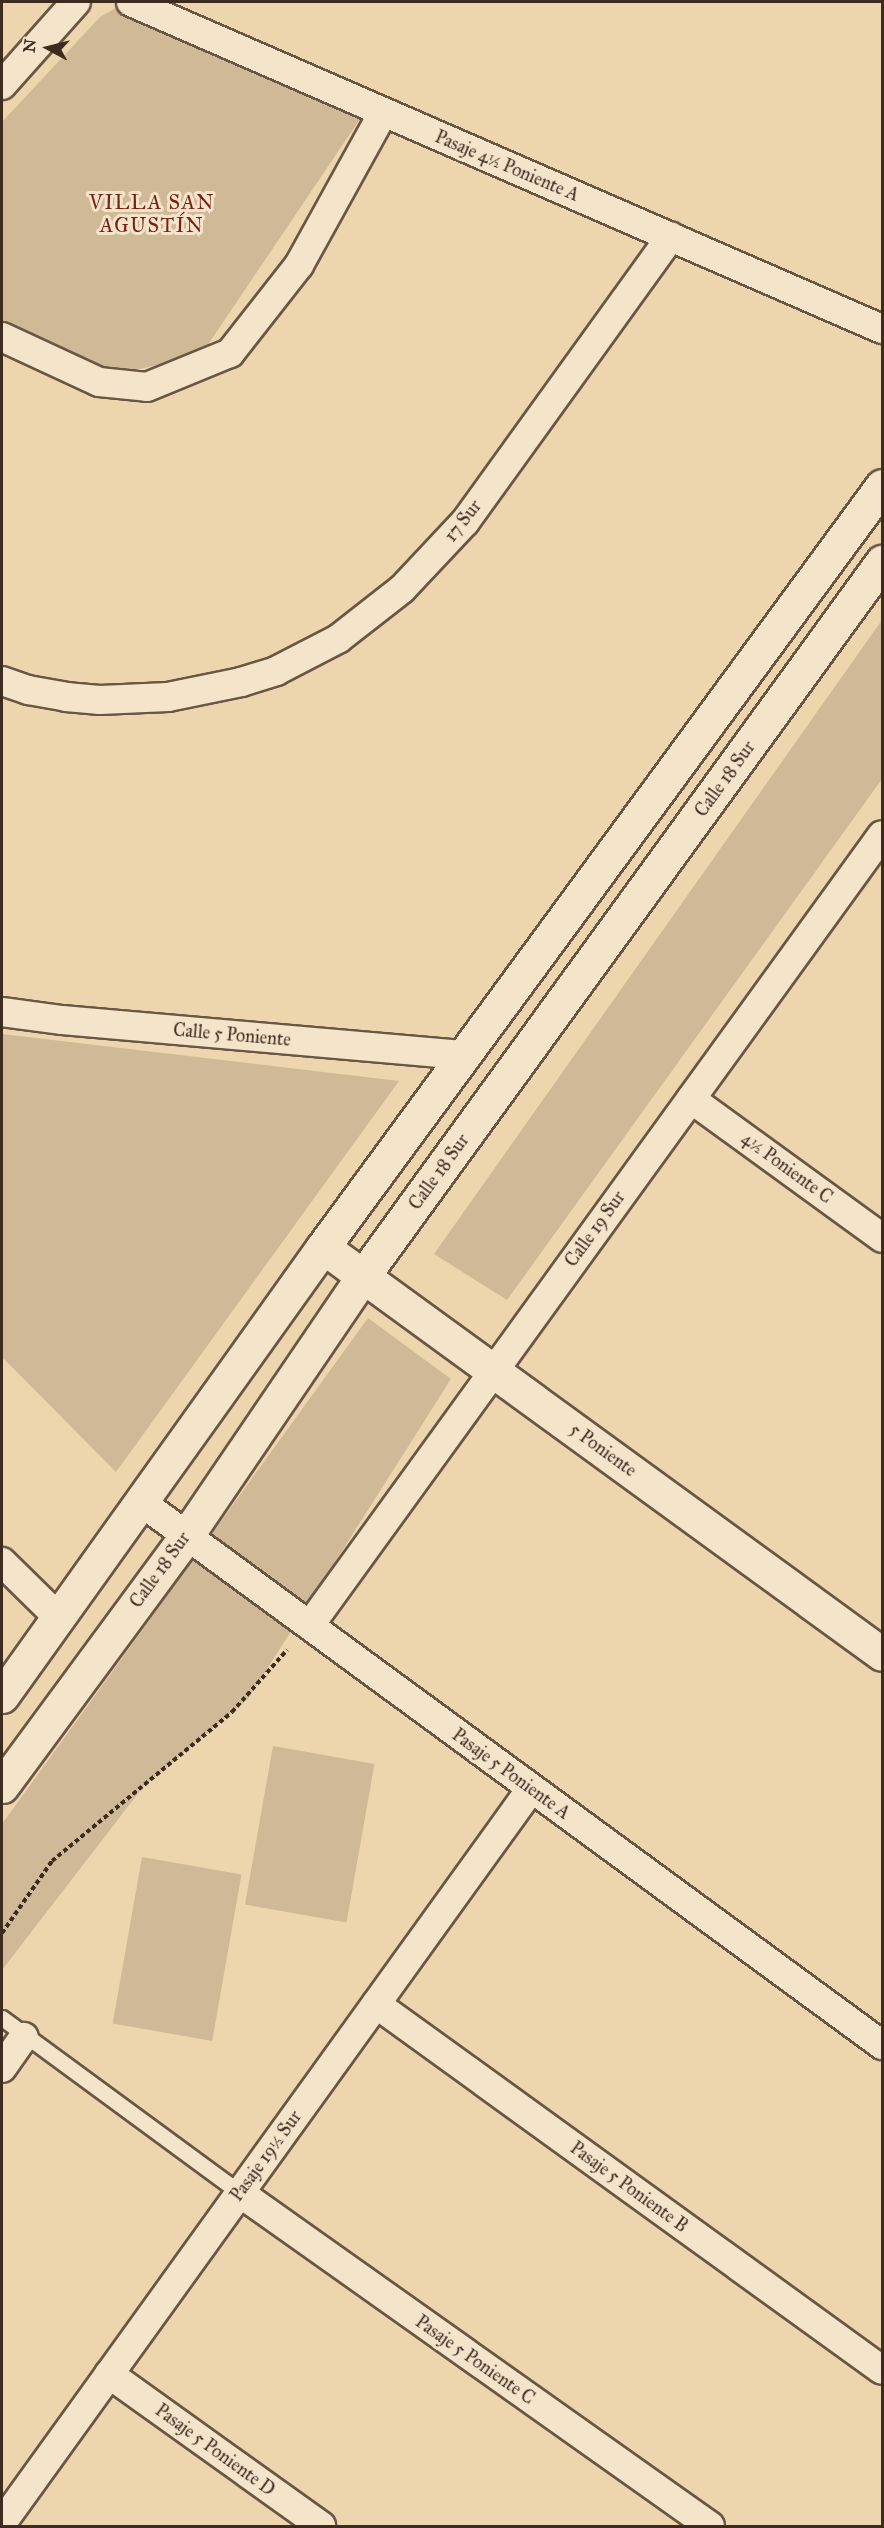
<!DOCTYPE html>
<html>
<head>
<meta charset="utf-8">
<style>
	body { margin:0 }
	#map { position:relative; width:884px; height:2528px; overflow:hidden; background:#edd6ae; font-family:"IM FELL Great Primer",serif }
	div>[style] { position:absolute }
	.green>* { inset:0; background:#cfb996; transform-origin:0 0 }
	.path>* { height:4px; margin-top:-2px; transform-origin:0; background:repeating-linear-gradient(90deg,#3d2b20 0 4.5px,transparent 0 7.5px) }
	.roads { filter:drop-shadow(2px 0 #695644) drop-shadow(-2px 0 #695644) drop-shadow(0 2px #695644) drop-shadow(0 -2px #695644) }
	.lane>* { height:15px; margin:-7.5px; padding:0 7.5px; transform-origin:7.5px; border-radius:7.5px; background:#f3e4ca }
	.street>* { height:28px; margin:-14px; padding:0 14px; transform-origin:14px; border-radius:14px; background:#f3e4ca }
	.secondary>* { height:33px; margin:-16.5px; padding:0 16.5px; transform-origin:16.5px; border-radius:16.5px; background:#f3e4ca }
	span { translate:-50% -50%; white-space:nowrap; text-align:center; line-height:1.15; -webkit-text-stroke:6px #f3e4ca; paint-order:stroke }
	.street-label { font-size:18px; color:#3d2b20 }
	.neighbourhood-label { font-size:20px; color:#7a1f14; letter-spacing:1.5px }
	.frame { position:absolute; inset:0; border:3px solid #3d2b20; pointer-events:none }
	.north { position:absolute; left:18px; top:18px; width:60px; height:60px; -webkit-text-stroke:4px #f3e4ca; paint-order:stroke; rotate:277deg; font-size:16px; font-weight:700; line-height:24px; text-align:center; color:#3d2b20 }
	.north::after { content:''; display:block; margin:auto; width:21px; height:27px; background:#3d2b20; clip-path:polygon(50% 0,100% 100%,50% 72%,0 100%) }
</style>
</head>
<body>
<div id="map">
	<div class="green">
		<div style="clip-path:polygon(119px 6px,364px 113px,201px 355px,118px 374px,77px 359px,2px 325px,2px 122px,100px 17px)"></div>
		<div style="clip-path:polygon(882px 620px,882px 779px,507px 1300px,434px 1254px)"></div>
		<div style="clip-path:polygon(2px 1034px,399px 1081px,116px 1472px,2px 1357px)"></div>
		<div style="clip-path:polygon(368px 1318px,451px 1379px,248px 1699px,143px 1787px,2px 1970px,2px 1824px)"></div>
		<div style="left:273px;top:1746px;width:103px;height:161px;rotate:10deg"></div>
		<div style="left:142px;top:1857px;width:101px;height:169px;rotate:10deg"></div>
	</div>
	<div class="path">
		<div style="left:2px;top:1933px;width:88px;rotate:-55.2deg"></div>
		<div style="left:52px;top:1861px;width:234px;rotate:-39.6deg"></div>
		<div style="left:232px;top:1712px;width:83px;rotate:-48.4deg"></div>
	</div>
	<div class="roads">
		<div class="lane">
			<div style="left:2px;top:2018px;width:295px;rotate:36.3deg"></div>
		</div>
		<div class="street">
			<div style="left:131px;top:2px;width:819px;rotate:23.53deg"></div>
			<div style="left:2px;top:85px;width:111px;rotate:-48.3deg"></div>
			<div style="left:2px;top:337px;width:107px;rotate:24.9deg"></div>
			<div style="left:99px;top:382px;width:48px;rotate:5.9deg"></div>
			<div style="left:147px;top:387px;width:90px;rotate:-22.3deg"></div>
			<div style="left:230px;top:353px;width:112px;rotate:-51.9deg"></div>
			<div style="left:299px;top:265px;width:174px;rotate:-61.1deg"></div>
			<div style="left:2px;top:681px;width:28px;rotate:19deg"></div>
			<div style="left:28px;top:690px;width:39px;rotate:10deg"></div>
			<div style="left:66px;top:697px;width:34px;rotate:5deg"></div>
			<div style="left:100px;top:700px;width:68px;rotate:-2.5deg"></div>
			<div style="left:168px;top:697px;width:75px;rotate:-11.6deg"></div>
			<div style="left:241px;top:682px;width:37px;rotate:-17deg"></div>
			<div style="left:276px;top:671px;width:70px;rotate:-27.3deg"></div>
			<div style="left:338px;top:639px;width:81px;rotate:-38deg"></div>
			<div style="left:402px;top:589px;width:92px;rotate:-46.8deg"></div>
			<div style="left:465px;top:522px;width:352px;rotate:-54.2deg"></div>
			<div style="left:2px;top:1012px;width:61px;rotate:7.6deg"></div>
			<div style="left:62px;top:1020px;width:402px;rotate:5deg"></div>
			<div style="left:691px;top:1099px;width:236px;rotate:36deg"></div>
			<div style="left:141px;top:1502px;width:919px;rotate:36.23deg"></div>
			<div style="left:2px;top:1562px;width:78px;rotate:44.5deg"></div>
			<div style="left:310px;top:1625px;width:975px;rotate:-54.09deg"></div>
			<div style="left:376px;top:2004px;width:624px;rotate:35.88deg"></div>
			<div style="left:2px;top:2068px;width:38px;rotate:-55deg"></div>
			<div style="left:240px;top:2193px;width:576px;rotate:35.32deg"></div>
			<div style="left:109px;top:2374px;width:261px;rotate:35.6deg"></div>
			<div style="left:2px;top:2523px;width:905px;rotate:-54.22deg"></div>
		</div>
		<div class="secondary">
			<div style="left:323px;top:1247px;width:691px;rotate:36.06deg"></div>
			<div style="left:2px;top:1696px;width:552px;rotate:-54.44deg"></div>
			<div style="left:323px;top:1247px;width:944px;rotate:-53.7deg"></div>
			<div style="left:2px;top:1786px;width:312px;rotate:-53.6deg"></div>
			<div style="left:187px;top:1535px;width:313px;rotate:-55.8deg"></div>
			<div style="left:363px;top:1276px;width:883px;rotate:-53.99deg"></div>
		</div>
	</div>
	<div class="street-label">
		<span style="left:507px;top:166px;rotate:23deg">Pasaje 4½ Poniente A</span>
		<span style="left:463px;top:521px;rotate:-52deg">17 Sur</span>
		<span style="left:725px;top:779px;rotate:-54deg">Calle 18 Sur</span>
		<span style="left:232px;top:1035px;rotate:5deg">Calle 5 Poniente</span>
		<span style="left:787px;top:1168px;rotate:36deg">4½ Poniente C</span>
		<span style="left:439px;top:1172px;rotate:-54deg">Calle 18 Sur</span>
		<span style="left:595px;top:1229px;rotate:-54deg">Calle 19 Sur</span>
		<span style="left:603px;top:1450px;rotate:36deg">5 Poniente</span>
		<span style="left:160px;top:1570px;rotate:-54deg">Calle 18 Sur</span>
		<span style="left:511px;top:1774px;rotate:36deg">Pasaje 5 Poniente A</span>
		<span style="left:266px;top:2156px;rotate:-54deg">Pasaje 19½ Sur</span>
		<span style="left:629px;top:2187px;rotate:36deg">Pasaje 5 Poniente B</span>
		<span style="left:475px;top:2360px;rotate:35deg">Pasaje 5 Poniente C</span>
		<span style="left:215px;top:2450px;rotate:36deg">Pasaje 5 Poniente D</span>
	</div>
	<div class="neighbourhood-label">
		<span style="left:152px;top:214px">VILLA SAN<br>AGUSTÍN</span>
	</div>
	<div class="frame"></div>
	<div class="north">N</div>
</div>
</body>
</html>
